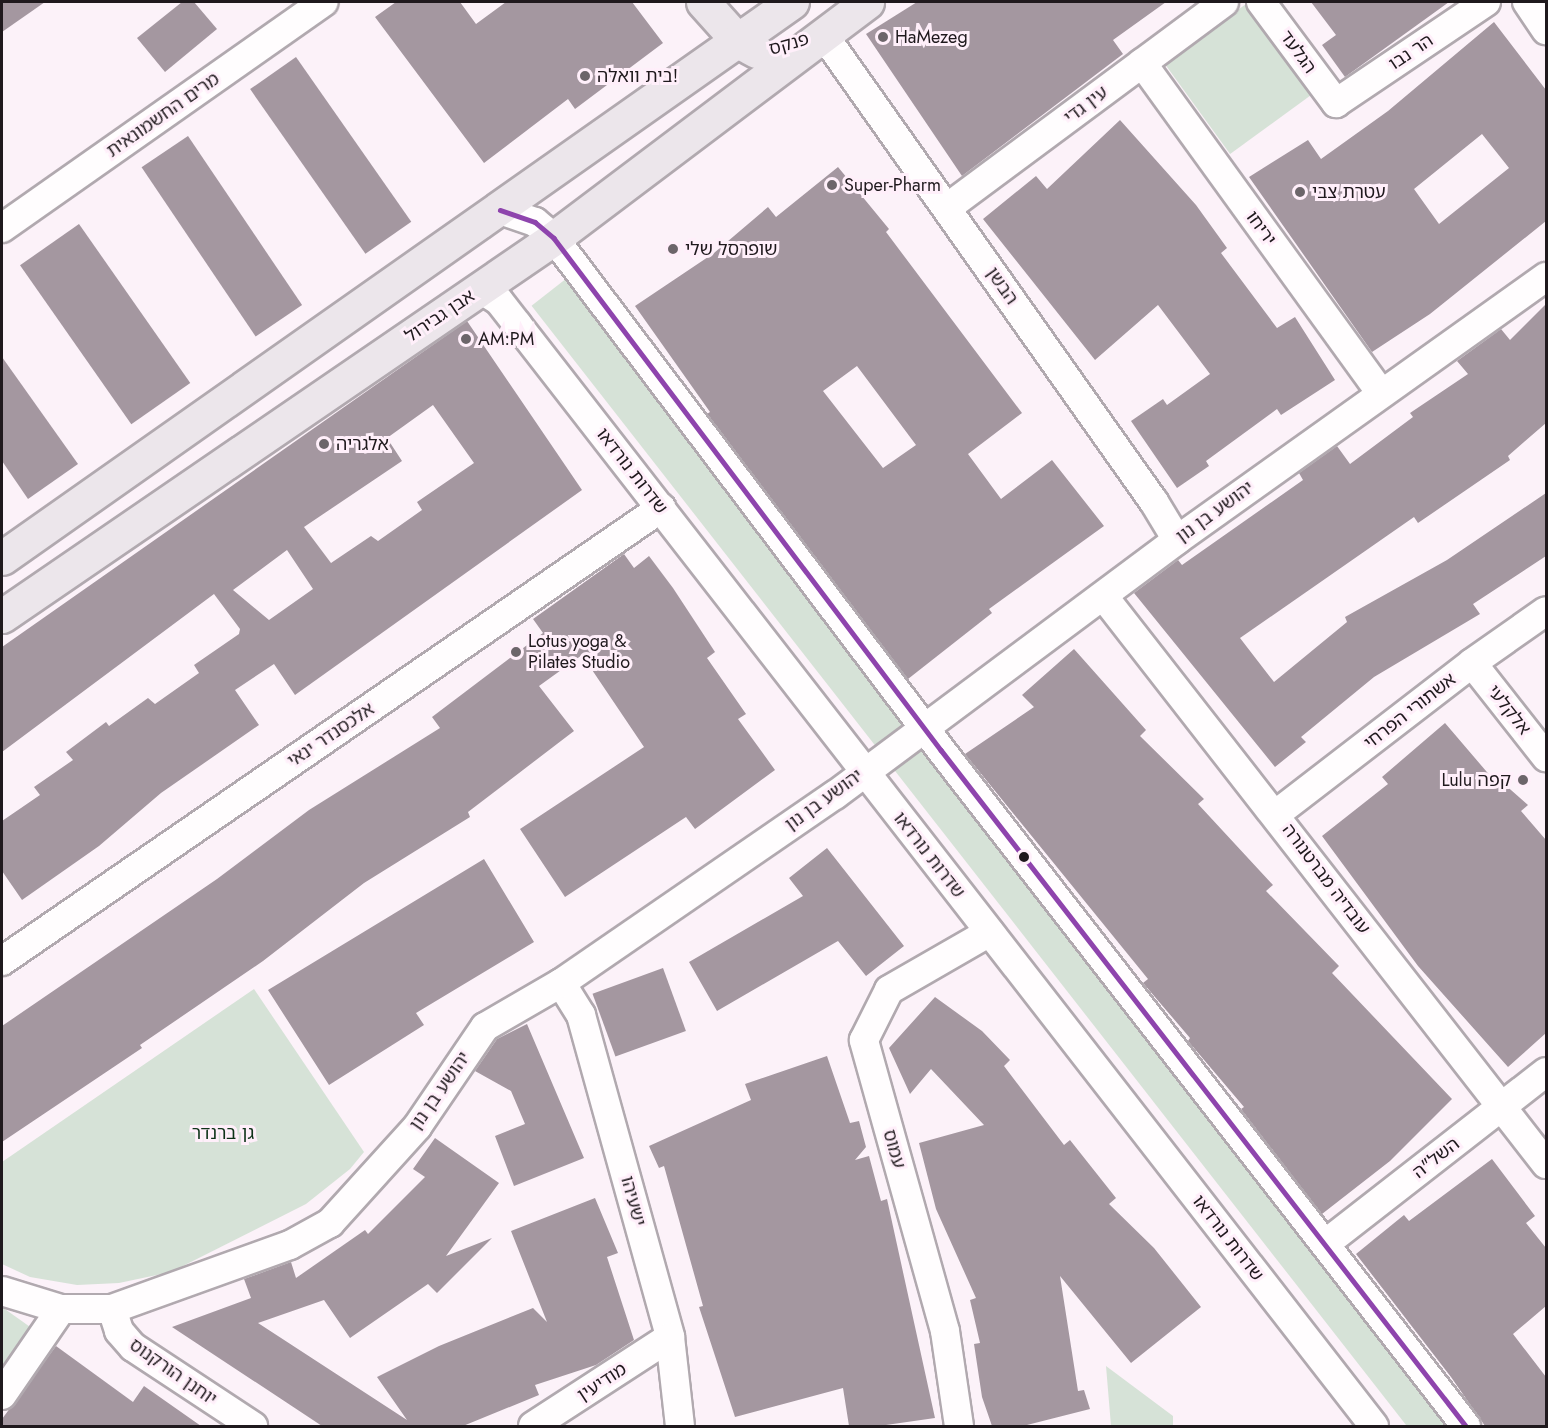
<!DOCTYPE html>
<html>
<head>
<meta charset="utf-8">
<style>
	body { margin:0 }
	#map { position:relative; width:1548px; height:1428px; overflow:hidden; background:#fcf2f9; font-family:Jost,"Noto Sans Hebrew",sans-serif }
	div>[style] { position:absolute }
	.green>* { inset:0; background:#d6e2d7; transform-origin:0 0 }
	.building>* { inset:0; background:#a497a0; transform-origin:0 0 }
	.roads { filter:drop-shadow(2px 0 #b1a9af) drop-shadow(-2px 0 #b1a9af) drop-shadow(0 2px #b1a9af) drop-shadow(0 -2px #b1a9af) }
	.minor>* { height:28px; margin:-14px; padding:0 14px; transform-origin:14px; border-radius:14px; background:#fffdfe }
	.major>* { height:33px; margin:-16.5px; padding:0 16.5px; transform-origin:16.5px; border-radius:16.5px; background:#ece6eb }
	.bus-1>* { height:4.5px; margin:-2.25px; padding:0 2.25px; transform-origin:2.25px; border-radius:2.25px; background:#8e44ad }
	.dots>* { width:16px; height:16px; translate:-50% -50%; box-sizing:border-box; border:3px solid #ffeffa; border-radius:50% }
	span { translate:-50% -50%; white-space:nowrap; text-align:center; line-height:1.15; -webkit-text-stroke:6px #ffeffa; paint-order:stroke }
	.poi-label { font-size:18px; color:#1f191d }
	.left { translate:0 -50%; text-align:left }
	.right { translate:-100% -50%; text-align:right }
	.street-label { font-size:18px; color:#1f191d }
	.park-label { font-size:18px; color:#0e3318 }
	.frame { position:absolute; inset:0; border:3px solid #1f191d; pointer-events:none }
</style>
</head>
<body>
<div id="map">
	<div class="green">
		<div style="left:1246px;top:4px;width:112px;height:101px;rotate:54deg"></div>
		<div style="left:567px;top:278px;width:1448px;height:45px;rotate:52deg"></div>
		<div style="clip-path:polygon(254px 989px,364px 1152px,350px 1169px,306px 1204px,171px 1272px,119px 1283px,77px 1285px,30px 1277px,2px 1264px,2px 1162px)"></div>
		<div style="clip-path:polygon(2px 1307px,33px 1329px,2px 1374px)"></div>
		<div style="clip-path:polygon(1106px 1366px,1173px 1416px,1173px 1426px,1111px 1426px)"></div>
	</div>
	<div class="building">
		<div style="clip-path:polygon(2px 2px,45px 2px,2px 32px)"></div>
		<div style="clip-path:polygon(182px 2px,194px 2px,217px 29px,165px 72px,137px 38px)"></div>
		<div style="clip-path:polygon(396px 2px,460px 2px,476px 24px,506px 2px,632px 2px,663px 43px,575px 109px,568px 99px,484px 163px,375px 17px)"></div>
		<div style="clip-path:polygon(917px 2px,1166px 2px,1113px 40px,1123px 54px,962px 176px,866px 34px)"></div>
		<div style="clip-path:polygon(1311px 2px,1449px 2px,1345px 77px,1322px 45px,1336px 35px)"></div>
		<div style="clip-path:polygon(evenodd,1494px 22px,1546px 90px,1546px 221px,1430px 314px,1372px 352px,1249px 177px,1308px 140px,1321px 159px,1388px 111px,1494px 22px,1482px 134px,1509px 168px,1439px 224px,1414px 189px,1482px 134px)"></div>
		<div style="left:296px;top:57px;width:201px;height:56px;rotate:55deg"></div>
		<div style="clip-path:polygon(1120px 120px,1196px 205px,1227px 248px,1221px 253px,1277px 328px,1295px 317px,1335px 380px,1281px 415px,1277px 409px,1206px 461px,1209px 466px,1177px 488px,1131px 421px,1163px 399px,1167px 405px,1210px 374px,1158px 305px,1095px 360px,983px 219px,1036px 176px,1047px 189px)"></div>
		<div style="left:188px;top:136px;width:204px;height:56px;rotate:56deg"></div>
		<div style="clip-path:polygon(evenodd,838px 167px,889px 229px,886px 232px,1022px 413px,968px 454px,1001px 499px,1052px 460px,1104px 526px,989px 609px,992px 613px,908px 679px,707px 414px,710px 412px,635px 306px,714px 253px,768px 207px,776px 217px,838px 167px,857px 366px,916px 445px,883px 468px,823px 391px,857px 366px)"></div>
		<div style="left:79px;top:224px;width:194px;height:72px;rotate:55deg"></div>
		<div style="clip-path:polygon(1546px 304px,1546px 423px,1508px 456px,1510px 460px,1418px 523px,1414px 517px,1240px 638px,1274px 682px,1347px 622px,1345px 617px,1447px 560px,1546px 493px,1546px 556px,1473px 604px,1480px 614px,1374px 677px,1301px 737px,1306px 742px,1275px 767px,1134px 593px,1178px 560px,1182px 565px,1303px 480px,1299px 473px,1337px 446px,1350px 464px,1413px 417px,1410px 413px,1468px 374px,1457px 361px,1501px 329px,1510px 340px)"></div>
		<div style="clip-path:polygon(evenodd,467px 321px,582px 490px,295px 695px,274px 664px,235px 690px,259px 725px,161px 793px,99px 846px,22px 900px,2px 871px,2px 821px,40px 795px,34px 787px,73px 760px,66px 752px,106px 722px,109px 726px,148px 698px,155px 704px,199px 673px,194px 665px,239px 634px,240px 629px,214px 594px,2px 752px,2px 647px,467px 321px,433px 405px,474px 463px,417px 502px,422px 510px,378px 541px,371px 536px,331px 563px,304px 527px,402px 461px,387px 438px,433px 405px,467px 321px,287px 550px,313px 589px,269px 620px,233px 590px,287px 550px)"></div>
		<div style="clip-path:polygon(2px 357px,78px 464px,28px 499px,2px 461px)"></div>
		<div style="clip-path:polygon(624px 554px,634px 568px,649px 556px,673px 588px,715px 652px,707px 658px,746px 714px,738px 719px,775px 770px,695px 829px,686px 817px,565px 897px,520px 829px,644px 747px,582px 655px,539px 686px,574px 731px,468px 812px,470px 817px,364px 883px,263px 961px,140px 1045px,142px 1048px,2px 1142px,2px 1026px,217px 879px,309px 810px,440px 728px,432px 717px,543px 633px,533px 619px)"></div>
		<div style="clip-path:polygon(1074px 649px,1146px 730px,1140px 736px,1204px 799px,1198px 804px,1273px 885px,1266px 891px,1339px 966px,1332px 973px,1452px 1099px,1390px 1161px,1322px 1214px,1241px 1109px,1244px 1107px,1188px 1041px,1190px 1038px,1143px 983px,1148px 979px,965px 754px,1034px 707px,1022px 695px)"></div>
		<div style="clip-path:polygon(1445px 723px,1492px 778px,1494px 775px,1528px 805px,1521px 811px,1546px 840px,1546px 1033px,1508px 1067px,1418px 966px,1322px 836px,1388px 784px,1382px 777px)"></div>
		<div style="clip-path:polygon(827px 848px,904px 946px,866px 976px,838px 941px,717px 1011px,689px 962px,803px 896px,789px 878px)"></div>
		<div style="clip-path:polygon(484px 859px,534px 942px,416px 1013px,424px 1025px,329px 1085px,268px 990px)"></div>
		<div style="left:663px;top:968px;width:67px;height:75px;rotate:70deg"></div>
		<div style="clip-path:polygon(935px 997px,982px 1031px,1010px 1060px,1004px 1066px,1064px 1145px,1070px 1140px,1116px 1198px,1109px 1204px,1154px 1248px,1201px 1307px,1131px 1363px,1060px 1276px,1078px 1391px,1084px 1390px,1090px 1409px,1023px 1426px,992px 1426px,982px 1397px,974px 1344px,980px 1343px,970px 1300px,976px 1298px,936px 1209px,919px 1143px,984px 1125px,931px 1069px,910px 1094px,889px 1048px)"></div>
		<div style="clip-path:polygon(527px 1024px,584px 1158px,514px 1186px,495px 1136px,525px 1124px,511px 1091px,475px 1071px,497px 1039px)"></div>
		<div style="clip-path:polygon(827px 1056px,850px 1123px,859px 1121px,866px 1147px,855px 1160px,869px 1156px,881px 1201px,887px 1199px,935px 1418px,879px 1426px,849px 1426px,843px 1388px,735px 1417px,699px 1307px,703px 1306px,664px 1166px,659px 1168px,649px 1146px,751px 1100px,745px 1084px)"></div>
		<div style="clip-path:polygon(435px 1138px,499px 1183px,446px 1256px,492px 1238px,437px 1293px,428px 1284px,350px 1338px,324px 1300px,258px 1323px,407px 1420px,377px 1377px,439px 1346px,533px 1308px,547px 1322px,511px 1231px,595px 1198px,618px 1253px,607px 1257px,634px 1340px,596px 1365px,535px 1385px,539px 1395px,463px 1426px,322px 1426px,172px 1327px,251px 1298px,244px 1279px,291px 1262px,296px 1278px,365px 1230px,368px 1234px,425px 1177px,413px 1169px)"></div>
		<div style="clip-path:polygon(1492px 1159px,1535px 1216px,1526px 1223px,1546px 1248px,1546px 1306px,1513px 1334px,1546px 1377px,1546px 1426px,1485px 1426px,1451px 1377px,1356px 1254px,1404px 1215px,1409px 1221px)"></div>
		<div style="clip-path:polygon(56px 1346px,133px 1402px,144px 1386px,201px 1426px,2px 1426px,2px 1419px)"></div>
	</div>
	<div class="roads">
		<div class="minor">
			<div style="left:1261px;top:2px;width:126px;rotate:53.4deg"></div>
			<div style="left:1336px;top:103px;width:181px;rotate:-34deg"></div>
			<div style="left:1527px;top:2px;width:34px;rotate:56deg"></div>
			<div style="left:823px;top:34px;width:573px;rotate:54.73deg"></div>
			<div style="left:1154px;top:502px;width:44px;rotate:58.8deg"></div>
			<div style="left:1142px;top:63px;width:407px;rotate:54.1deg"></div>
			<div style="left:947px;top:208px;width:345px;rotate:-36.6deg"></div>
			<div style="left:500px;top:210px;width:37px;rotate:19deg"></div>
			<div style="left:535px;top:222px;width:25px;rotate:40deg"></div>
			<div style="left:554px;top:238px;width:642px;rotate:52.92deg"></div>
			<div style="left:941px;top:750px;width:856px;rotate:52.17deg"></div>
			<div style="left:2px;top:228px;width:393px;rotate:-35.1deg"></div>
			<div style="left:480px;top:289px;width:22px;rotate:32deg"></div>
			<div style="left:499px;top:301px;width:29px;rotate:52deg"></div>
			<div style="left:517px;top:324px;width:1396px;rotate:52.13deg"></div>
			<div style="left:1104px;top:597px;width:719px;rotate:52.06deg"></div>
			<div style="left:1472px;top:663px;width:120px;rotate:51.8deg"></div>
			<div style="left:1276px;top:814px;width:247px;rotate:-37.6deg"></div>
			<div style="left:1472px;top:663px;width:90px;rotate:-35.1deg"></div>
			<div style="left:2px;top:961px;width:800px;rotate:-34.5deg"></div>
			<div style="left:561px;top:983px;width:38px;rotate:58deg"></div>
			<div style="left:581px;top:1015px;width:334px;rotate:74.5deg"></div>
			<div style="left:670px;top:1337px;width:90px;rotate:83.6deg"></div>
			<div style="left:1325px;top:1244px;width:280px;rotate:-37.9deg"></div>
			<div style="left:2px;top:1291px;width:62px;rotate:17deg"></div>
			<div style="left:61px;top:1309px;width:51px"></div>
			<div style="left:112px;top:1309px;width:23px;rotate:72deg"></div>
			<div style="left:119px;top:1331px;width:21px;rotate:49deg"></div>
			<div style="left:133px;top:1347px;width:144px;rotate:33.4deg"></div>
			<div style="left:112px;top:1309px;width:189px;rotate:-19.8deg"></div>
			<div style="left:290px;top:1245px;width:46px;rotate:-28.8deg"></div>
			<div style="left:330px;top:1223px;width:130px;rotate:-47.8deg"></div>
			<div style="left:417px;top:1127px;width:121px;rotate:-55.8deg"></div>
			<div style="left:485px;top:1027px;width:88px;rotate:-30.1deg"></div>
			<div style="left:561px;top:983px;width:332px;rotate:-34.5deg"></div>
			<div style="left:835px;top:795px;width:427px;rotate:-36.7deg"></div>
			<div style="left:1177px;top:540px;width:453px;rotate:-35.5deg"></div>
			<div style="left:2px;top:1395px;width:104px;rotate:-55.5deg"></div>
			<div style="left:533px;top:1426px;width:163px;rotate:-33deg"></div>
			<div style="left:959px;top:1426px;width:96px;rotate:-98.4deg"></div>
			<div style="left:945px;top:1331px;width:302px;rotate:-105.6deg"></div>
			<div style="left:864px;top:1040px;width:56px;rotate:-63.4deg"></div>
			<div style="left:889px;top:990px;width:116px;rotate:-29.9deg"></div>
		</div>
		<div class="major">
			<div style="left:703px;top:2px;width:52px;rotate:48.1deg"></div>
			<div style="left:738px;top:41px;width:21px;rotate:29deg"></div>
			<div style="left:2px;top:558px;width:966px;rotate:-35.14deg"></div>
			<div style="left:2px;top:616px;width:669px;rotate:-34.4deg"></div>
			<div style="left:554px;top:238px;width:392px;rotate:-37deg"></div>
		</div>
	</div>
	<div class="bus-1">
		<div style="left:500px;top:210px;width:37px;rotate:19deg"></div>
		<div style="left:535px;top:222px;width:25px;rotate:40deg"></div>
		<div style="left:554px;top:238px;width:642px;rotate:52.92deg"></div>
		<div style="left:941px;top:750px;width:856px;rotate:52.17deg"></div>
	</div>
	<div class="dots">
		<div style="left:883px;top:37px;background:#6c656a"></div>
		<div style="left:585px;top:76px;background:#6c656a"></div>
		<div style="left:832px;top:185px;background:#6c656a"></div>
		<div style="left:1300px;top:192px;background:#6c656a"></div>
		<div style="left:673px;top:249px;background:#6c656a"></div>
		<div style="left:466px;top:339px;background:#6c656a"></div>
		<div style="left:324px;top:444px;background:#6c656a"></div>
		<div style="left:516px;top:652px;background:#6c656a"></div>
		<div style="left:1523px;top:780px;background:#6c656a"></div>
		<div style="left:1024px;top:857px;background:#1f191d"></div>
	</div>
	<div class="poi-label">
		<span class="left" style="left:895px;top:37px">HaMezeg</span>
		<span class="left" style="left:597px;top:76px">בית וואלה!</span>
		<span class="left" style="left:844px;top:185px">Super-Pharm</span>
		<span class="left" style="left:1312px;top:192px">עטרת צבי</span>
		<span class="left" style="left:685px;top:249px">שופרסל שלי</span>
		<span class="left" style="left:478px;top:339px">AM:PM</span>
		<span class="left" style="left:336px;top:444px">אלגריה</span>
		<span class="left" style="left:528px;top:652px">Lotus yoga &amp;<br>Pilates Studio</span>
		<span class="right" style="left:1511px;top:780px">Lulu קפה</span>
	</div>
	<div class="street-label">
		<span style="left:789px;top:44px;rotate:-16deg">פנקס</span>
		<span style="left:1298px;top:52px;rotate:54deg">הגלעד</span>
		<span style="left:1411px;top:52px;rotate:-34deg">הר נבו</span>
		<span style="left:1086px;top:105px;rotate:-37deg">עין גדי</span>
		<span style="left:163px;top:115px;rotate:-35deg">מרים החשמונאית</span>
		<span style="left:1261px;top:228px;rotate:54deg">יריחו</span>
		<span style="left:1002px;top:286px;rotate:55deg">הבשן</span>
		<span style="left:440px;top:316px;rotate:-34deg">אבן גבירול</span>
		<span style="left:632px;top:471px;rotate:52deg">שדרות נורדאו</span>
		<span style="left:1215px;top:512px;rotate:-36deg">יהושע בן נון</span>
		<span style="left:1509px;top:710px;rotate:52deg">אלקלעי</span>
		<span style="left:1410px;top:711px;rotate:-38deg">אשתורי הפרחי</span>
		<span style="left:331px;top:735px;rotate:-34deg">אלכסנדר ינאי</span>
		<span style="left:824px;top:800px;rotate:-36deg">יהושע בן נון</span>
		<span style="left:929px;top:855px;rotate:52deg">שדרות נורדאו</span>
		<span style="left:1326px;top:879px;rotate:53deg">עובדיה מברטנורה</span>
		<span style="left:440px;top:1091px;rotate:-55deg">יהושע בן נון</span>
		<span style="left:894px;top:1149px;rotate:74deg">עמוס</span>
		<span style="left:1436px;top:1158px;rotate:-38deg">השל"ה</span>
		<span style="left:633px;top:1201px;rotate:75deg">ישעיהו</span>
		<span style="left:1228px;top:1238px;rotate:52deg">שדרות נורדאו</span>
		<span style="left:173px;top:1372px;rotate:35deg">יוחנן הורקנוס</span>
		<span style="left:602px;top:1382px;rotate:-33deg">מודיעין</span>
	</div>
	<div class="park-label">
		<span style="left:223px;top:1133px">גן ברנדר</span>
	</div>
	<div class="frame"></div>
</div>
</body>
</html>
